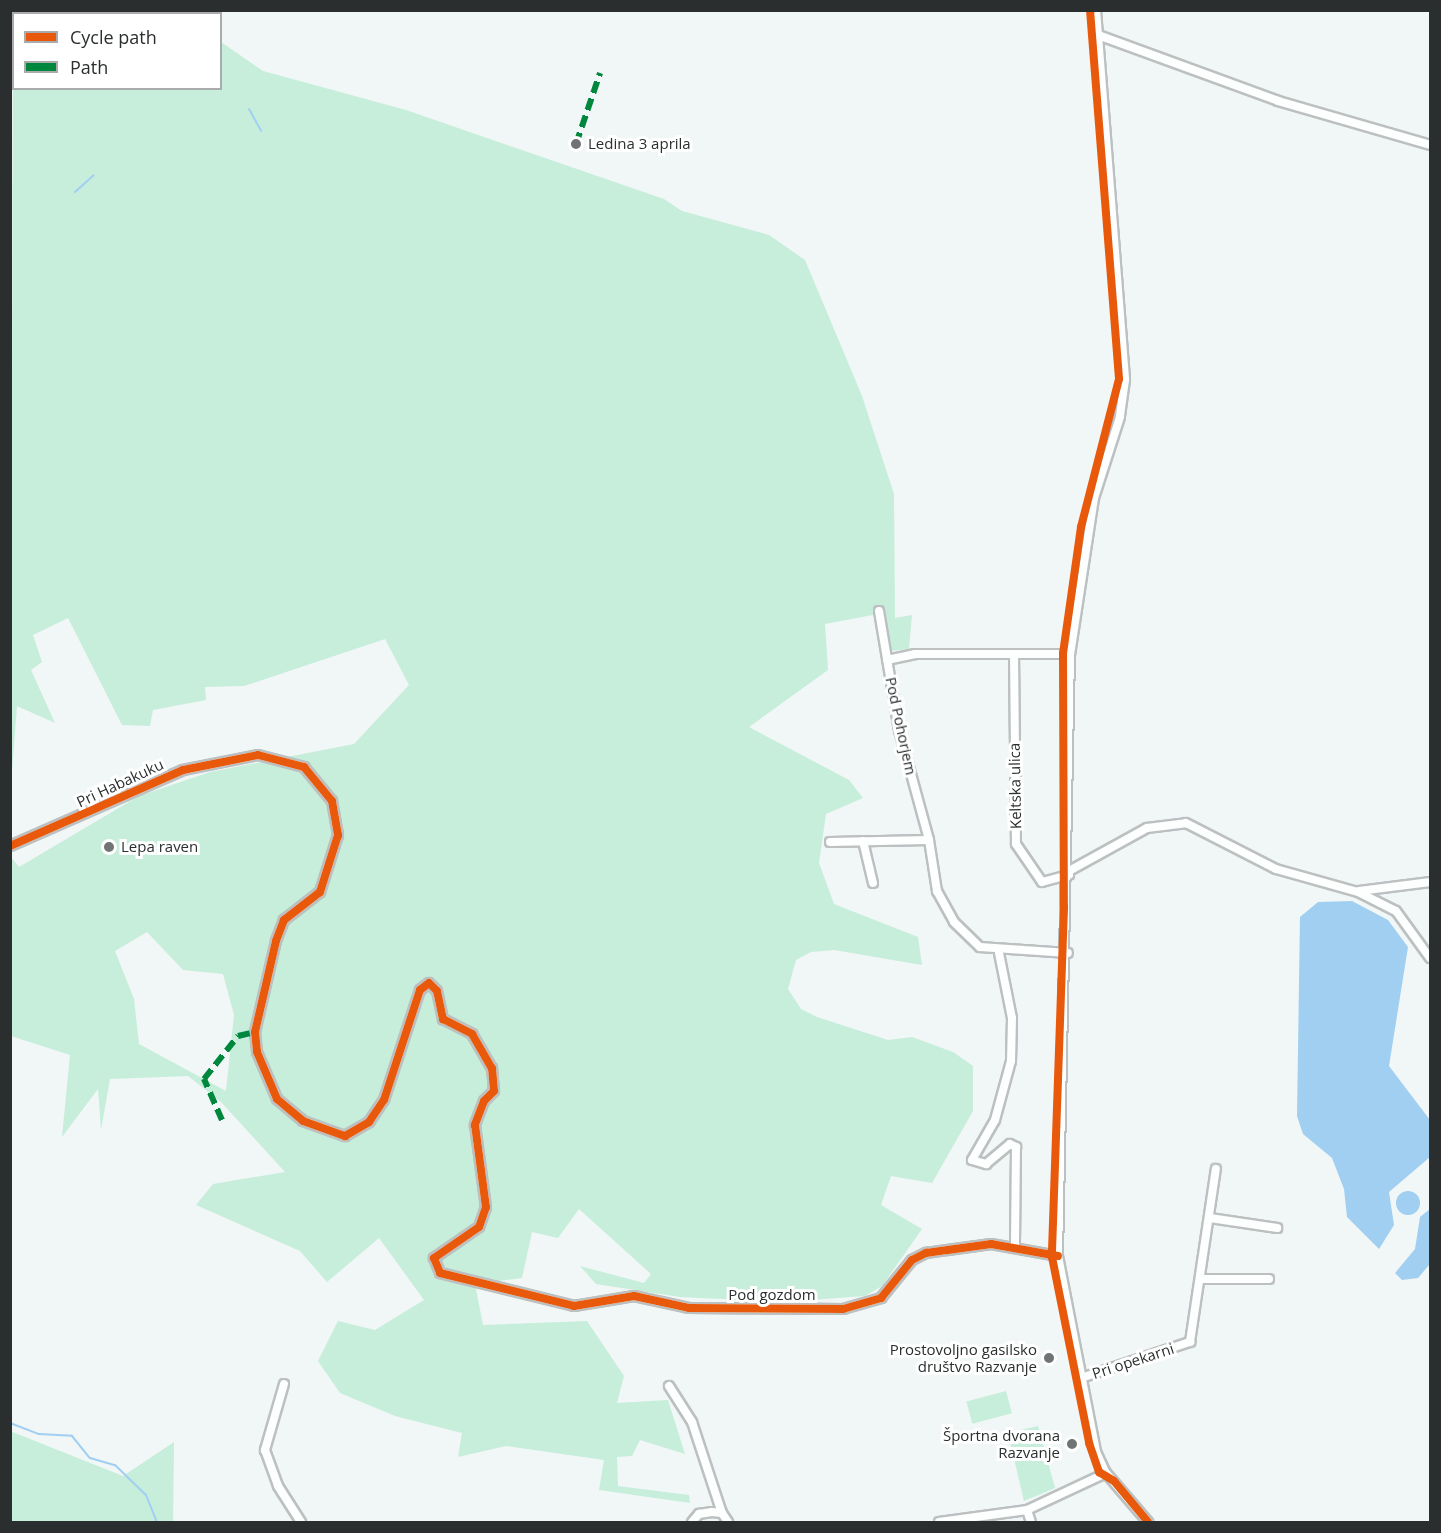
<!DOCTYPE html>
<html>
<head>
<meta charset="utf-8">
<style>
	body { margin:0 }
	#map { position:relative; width:1441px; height:1533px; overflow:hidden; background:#f1f6f6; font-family:"Open Sans",sans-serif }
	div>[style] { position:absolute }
	.green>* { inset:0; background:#c6eedb; transform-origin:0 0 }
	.water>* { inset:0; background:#a1cff2 }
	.round { border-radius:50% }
	.stream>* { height:2px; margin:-1px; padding:0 1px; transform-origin:1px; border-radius:1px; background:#a1cff2 }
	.roads { filter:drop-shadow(2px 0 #bcc0c0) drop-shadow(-2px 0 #bcc0c0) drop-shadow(0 2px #bcc0c0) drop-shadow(0 -2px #bcc0c0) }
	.minor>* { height:8px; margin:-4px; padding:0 4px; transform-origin:4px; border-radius:4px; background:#fdfefe }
	.quiet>* { height:6px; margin-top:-3px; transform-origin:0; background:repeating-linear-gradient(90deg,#00873e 0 12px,transparent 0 18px) }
	.cycleway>* { height:8px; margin:-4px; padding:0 4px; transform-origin:4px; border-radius:4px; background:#e8590c }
	.dots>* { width:16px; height:16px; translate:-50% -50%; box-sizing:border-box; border:3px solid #fff; border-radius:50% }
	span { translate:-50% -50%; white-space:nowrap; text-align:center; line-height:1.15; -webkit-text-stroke:6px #fff; paint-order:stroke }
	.poi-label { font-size:15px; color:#2b2e2f }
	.left { translate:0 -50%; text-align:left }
	.right { translate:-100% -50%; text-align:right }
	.street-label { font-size:15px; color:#2b2e2f }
	.frame { position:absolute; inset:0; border:12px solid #2b2e2f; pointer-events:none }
	.legend { position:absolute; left:12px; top:12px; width:210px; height:78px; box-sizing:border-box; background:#fff; border:2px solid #aaabac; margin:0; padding:8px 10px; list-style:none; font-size:18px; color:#2b2e2f }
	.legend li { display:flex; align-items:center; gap:12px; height:30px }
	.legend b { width:30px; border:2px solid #aaabac }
</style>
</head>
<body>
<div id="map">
	<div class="green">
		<div style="clip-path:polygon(evenodd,13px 10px,14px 88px,220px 88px,221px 42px,263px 71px,406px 110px,664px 199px,682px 211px,769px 235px,805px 260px,862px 396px,894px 494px,895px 618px,912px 615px,909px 649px,890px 651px,883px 613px,825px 624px,828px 670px,749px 727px,849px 780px,863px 798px,826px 814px,819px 863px,834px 904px,918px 937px,922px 965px,834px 950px,811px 952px,796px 960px,788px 989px,801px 1009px,817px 1017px,888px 1040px,912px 1037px,953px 1052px,973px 1066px,973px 1111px,932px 1183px,891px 1176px,881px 1205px,922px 1229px,882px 1286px,865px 1296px,784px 1302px,680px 1297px,596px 1284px,580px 1266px,644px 1283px,651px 1274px,579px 1209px,558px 1238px,532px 1232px,522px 1278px,475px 1284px,483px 1325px,587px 1321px,624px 1376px,617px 1403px,668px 1400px,685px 1454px,640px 1440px,632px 1456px,617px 1457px,618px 1486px,689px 1495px,690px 1503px,599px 1490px,604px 1460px,506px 1446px,458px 1457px,462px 1433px,395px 1416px,340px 1393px,318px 1361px,338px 1321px,375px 1330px,424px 1300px,379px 1238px,327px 1282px,300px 1251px,196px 1205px,213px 1184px,285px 1172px,221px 1102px,188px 1076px,110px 1079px,101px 1130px,98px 1089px,62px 1137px,70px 1055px,11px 1036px,11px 857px,19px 867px,139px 796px,210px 772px,354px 744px,409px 685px,385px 639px,244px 686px,205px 687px,206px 700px,153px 710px,150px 726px,122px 725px,68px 618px,33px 635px,42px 662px,31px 670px,55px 723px,17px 706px,11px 784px,13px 10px,147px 932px,183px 970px,223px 974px,234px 1015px,226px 1091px,139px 1044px,134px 999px,115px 951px,147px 932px)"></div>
		<div style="left:1006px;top:1391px;width:23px;height:41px;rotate:75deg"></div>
		<div style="clip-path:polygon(1038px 1426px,1055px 1488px,1024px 1501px,1008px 1433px)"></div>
		<div style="clip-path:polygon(10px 1431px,123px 1476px,174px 1442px,173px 1522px,11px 1522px)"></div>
	</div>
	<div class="water">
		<div style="clip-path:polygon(1352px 901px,1388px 920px,1408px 947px,1389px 1066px,1430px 1120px,1430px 1157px,1389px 1192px,1394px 1225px,1379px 1249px,1347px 1217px,1344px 1189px,1332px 1158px,1303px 1134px,1297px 1116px,1300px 917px,1318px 902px)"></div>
		<div class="round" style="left:1396px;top:1191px;width:24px;height:24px"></div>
		<div style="clip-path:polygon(1430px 1209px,1430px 1264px,1418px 1278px,1402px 1280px,1395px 1273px,1415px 1249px,1420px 1217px)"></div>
	</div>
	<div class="stream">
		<div style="left:249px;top:109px;width:25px;rotate:61deg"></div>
		<div style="left:75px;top:192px;width:25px;rotate:-42deg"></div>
		<div style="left:10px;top:1423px;width:31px;rotate:21deg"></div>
		<div style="left:39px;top:1434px;width:33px;rotate:3deg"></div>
		<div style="left:72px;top:1436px;width:28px;rotate:51deg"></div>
		<div style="left:90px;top:1458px;width:26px;rotate:16deg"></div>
		<div style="left:115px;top:1465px;width:43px;rotate:44.1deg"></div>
		<div style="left:146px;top:1495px;width:29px;rotate:68deg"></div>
		<div style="left:172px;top:1522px;width:6px"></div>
	</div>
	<div class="roads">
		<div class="minor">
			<div style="left:1096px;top:10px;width:371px;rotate:85.5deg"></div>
			<div style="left:1125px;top:380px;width:37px;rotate:98deg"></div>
			<div style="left:1120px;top:417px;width:85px;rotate:107.8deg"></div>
			<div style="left:1094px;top:498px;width:158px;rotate:98.7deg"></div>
			<div style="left:1070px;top:654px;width:602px;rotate:91.14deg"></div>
			<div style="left:1058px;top:1256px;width:200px;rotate:79deg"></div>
			<div style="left:1096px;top:1452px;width:23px;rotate:65deg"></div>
			<div style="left:1106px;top:1473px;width:65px;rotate:49.4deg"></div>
			<div style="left:1098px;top:35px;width:192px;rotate:20.1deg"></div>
			<div style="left:1278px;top:101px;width:158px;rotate:16.1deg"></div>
			<div style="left:879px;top:611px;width:121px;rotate:80.5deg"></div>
			<div style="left:899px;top:730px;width:114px;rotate:74.7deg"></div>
			<div style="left:929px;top:840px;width:52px;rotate:81.1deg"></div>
			<div style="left:937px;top:891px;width:35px;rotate:61deg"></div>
			<div style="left:954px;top:922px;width:36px;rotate:44deg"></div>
			<div style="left:980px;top:947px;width:88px;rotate:3.9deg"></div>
			<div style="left:1014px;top:654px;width:190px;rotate:89.4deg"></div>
			<div style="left:1016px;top:844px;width:46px;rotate:55.6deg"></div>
			<div style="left:1042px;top:882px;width:28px;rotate:-15deg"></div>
			<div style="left:887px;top:660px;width:29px;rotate:-12deg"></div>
			<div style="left:915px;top:654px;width:155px"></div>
			<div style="left:863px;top:841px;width:43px;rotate:76.6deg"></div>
			<div style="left:830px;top:842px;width:99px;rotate:-1.2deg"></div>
			<div style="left:10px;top:846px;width:189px;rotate:-23.7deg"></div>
			<div style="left:183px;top:770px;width:76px;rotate:-11.3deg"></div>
			<div style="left:258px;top:755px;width:48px;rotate:14.6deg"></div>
			<div style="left:304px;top:767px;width:44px;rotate:50.5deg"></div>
			<div style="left:332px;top:801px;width:35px;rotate:80deg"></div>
			<div style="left:338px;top:835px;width:60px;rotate:107.5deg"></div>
			<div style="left:320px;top:892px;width:46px;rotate:142.1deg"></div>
			<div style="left:284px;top:920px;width:22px;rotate:111deg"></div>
			<div style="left:276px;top:941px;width:93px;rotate:103deg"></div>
			<div style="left:255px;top:1032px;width:20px;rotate:84deg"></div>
			<div style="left:257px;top:1052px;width:51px;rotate:66.9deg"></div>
			<div style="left:277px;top:1099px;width:34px;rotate:40deg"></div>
			<div style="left:303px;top:1121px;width:45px;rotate:19.7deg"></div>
			<div style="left:345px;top:1136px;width:28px;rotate:-30deg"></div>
			<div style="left:369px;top:1122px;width:27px;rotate:-56deg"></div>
			<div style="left:384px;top:1100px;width:116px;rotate:-71.9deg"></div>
			<div style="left:420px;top:990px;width:11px;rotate:-38deg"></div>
			<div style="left:429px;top:983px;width:11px;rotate:45deg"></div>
			<div style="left:437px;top:991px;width:29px;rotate:78deg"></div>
			<div style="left:443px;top:1019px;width:33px;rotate:27deg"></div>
			<div style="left:472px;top:1034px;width:39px;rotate:60deg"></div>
			<div style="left:492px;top:1068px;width:23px;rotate:85deg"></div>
			<div style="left:494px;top:1091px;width:14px;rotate:135deg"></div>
			<div style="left:484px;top:1101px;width:26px;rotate:111deg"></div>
			<div style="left:475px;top:1125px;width:83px;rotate:82.4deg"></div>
			<div style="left:486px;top:1207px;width:21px;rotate:109deg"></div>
			<div style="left:479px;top:1227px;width:55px;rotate:145.4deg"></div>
			<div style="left:434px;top:1258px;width:16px;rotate:68deg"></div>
			<div style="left:440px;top:1273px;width:138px;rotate:13.8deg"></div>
			<div style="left:574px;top:1306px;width:61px;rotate:-9.5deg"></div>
			<div style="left:634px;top:1296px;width:56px;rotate:12.3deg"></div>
			<div style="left:689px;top:1308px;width:154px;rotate:0.4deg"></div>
			<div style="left:843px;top:1309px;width:40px;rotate:-16deg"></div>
			<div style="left:881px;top:1298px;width:49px;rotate:-50.8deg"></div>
			<div style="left:912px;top:1260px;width:16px;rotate:-27deg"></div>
			<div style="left:926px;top:1253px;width:66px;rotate:-7.9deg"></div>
			<div style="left:991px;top:1244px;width:68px;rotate:10.2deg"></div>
			<div style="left:1069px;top:871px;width:89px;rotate:-28.9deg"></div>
			<div style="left:1147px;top:828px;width:39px;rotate:-7deg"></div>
			<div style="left:1186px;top:823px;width:101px;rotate:27.1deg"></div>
			<div style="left:1276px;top:869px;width:85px;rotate:15.7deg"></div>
			<div style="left:1358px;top:892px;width:42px;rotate:26.6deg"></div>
			<div style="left:1396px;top:911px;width:58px;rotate:54.1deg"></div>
			<div style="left:1359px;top:891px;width:72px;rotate:-7.2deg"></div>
			<div style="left:999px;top:953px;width:66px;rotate:78.7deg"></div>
			<div style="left:1012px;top:1018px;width:43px;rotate:91.3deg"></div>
			<div style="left:1011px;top:1061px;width:61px;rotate:105.2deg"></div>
			<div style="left:995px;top:1120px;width:46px;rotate:119.9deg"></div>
			<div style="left:972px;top:1160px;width:15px;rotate:16deg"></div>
			<div style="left:986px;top:1164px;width:31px;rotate:-40deg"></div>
			<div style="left:1010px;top:1144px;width:7px;rotate:27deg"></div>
			<div style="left:1016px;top:1147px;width:101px;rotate:90.6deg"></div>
			<div style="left:1210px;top:1218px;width:68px;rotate:8.5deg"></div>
			<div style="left:1202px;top:1279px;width:67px"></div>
			<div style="left:1084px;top:1377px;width:112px;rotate:-18.3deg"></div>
			<div style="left:1190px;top:1342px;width:175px;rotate:-81.5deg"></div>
			<div style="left:284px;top:1384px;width:69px;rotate:106.1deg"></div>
			<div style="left:265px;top:1450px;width:38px;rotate:70deg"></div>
			<div style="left:278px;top:1486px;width:43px;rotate:57.4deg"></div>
			<div style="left:669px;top:1386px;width:43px;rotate:57.4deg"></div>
			<div style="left:692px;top:1422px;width:96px;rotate:71.8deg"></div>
			<div style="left:1027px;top:1510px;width:13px;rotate:72deg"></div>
			<div style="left:692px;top:1522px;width:11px;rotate:-49deg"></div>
			<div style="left:699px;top:1514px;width:13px;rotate:-9deg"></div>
			<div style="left:712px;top:1512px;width:10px;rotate:6deg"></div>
			<div style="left:722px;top:1513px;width:11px;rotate:56deg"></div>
			<div style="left:939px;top:1522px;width:89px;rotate:-7.8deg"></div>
			<div style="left:1027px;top:1510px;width:87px;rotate:-25.1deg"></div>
		</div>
	</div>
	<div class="quiet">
		<div style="left:576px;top:144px;width:75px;rotate:-71.3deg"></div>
		<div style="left:222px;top:1120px;width:45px;rotate:-113.7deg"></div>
		<div style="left:204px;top:1079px;width:55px;rotate:-51.7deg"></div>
		<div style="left:238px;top:1036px;width:17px;rotate:-13deg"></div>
	</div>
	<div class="cycleway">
		<div style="left:1090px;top:10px;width:370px;rotate:85.5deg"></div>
		<div style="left:1119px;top:379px;width:153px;rotate:104.4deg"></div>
		<div style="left:1081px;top:527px;width:127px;rotate:98.1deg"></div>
		<div style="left:1063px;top:653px;width:254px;rotate:89.8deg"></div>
		<div style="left:1064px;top:907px;width:350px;rotate:92deg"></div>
		<div style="left:1052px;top:1257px;width:190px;rotate:78.7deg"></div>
		<div style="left:1089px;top:1443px;width:31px;rotate:71deg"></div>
		<div style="left:1099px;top:1472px;width:17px;rotate:31deg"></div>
		<div style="left:1114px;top:1481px;width:53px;rotate:50.3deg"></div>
		<div style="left:10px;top:846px;width:189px;rotate:-23.7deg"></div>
		<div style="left:183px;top:770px;width:76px;rotate:-11.3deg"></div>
		<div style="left:258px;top:755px;width:48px;rotate:14.6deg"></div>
		<div style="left:304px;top:767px;width:44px;rotate:50.5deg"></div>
		<div style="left:332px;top:801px;width:35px;rotate:80deg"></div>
		<div style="left:338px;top:835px;width:60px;rotate:107.5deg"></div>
		<div style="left:320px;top:892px;width:46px;rotate:142.1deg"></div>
		<div style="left:284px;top:920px;width:22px;rotate:111deg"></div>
		<div style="left:276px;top:941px;width:93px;rotate:103deg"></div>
		<div style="left:255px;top:1032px;width:20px;rotate:84deg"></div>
		<div style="left:257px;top:1052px;width:51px;rotate:66.9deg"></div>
		<div style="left:277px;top:1099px;width:34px;rotate:40deg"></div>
		<div style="left:303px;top:1121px;width:45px;rotate:19.7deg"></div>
		<div style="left:345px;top:1136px;width:28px;rotate:-30deg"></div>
		<div style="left:369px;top:1122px;width:27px;rotate:-56deg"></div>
		<div style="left:384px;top:1100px;width:116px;rotate:-71.9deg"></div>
		<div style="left:420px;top:990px;width:11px;rotate:-38deg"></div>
		<div style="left:429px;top:983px;width:11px;rotate:45deg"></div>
		<div style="left:437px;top:991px;width:29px;rotate:78deg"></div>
		<div style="left:443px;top:1019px;width:33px;rotate:27deg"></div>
		<div style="left:472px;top:1034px;width:39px;rotate:60deg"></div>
		<div style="left:492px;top:1068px;width:23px;rotate:85deg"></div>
		<div style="left:494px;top:1091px;width:14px;rotate:135deg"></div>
		<div style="left:484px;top:1101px;width:26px;rotate:111deg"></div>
		<div style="left:475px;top:1125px;width:83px;rotate:82.4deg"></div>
		<div style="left:486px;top:1207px;width:21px;rotate:109deg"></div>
		<div style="left:479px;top:1227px;width:55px;rotate:145.4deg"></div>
		<div style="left:434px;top:1258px;width:16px;rotate:68deg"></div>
		<div style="left:440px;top:1273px;width:138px;rotate:13.8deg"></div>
		<div style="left:574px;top:1306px;width:61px;rotate:-9.5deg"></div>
		<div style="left:634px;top:1296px;width:56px;rotate:12.3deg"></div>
		<div style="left:689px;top:1308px;width:154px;rotate:0.4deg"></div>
		<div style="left:843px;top:1309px;width:40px;rotate:-16deg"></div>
		<div style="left:881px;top:1298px;width:49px;rotate:-50.8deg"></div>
		<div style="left:912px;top:1260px;width:16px;rotate:-27deg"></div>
		<div style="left:926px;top:1253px;width:66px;rotate:-7.9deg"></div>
		<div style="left:991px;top:1244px;width:68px;rotate:10.2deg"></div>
	</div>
	<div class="dots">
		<div style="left:576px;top:144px;background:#707475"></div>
		<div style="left:109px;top:847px;background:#707475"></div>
		<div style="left:1049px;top:1358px;background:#707475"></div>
		<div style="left:1072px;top:1444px;background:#707475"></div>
	</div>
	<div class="poi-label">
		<span class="left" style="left:588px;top:144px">Ledina 3 aprila</span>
		<span class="left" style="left:121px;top:847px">Lepa raven</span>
		<span class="right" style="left:1037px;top:1358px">Prostovoljno gasilsko<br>društvo Razvanje</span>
		<span class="right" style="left:1060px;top:1444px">Športna dvorana<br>Razvanje</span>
	</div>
	<div class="street-label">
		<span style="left:901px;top:726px;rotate:78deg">Pod Pohorjem</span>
		<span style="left:120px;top:783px;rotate:-25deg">Pri Habakuku</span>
		<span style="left:1015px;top:786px;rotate:-91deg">Keltska ulica</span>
		<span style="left:772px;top:1295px">Pod gozdom</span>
		<span style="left:1133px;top:1361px;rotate:-18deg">Pri opekarni</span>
	</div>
	<div class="frame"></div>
	<ul class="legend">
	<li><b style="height:8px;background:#e8590c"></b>Cycle path</li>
	<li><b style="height:8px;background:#00873e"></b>Path</li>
	</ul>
</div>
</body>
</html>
